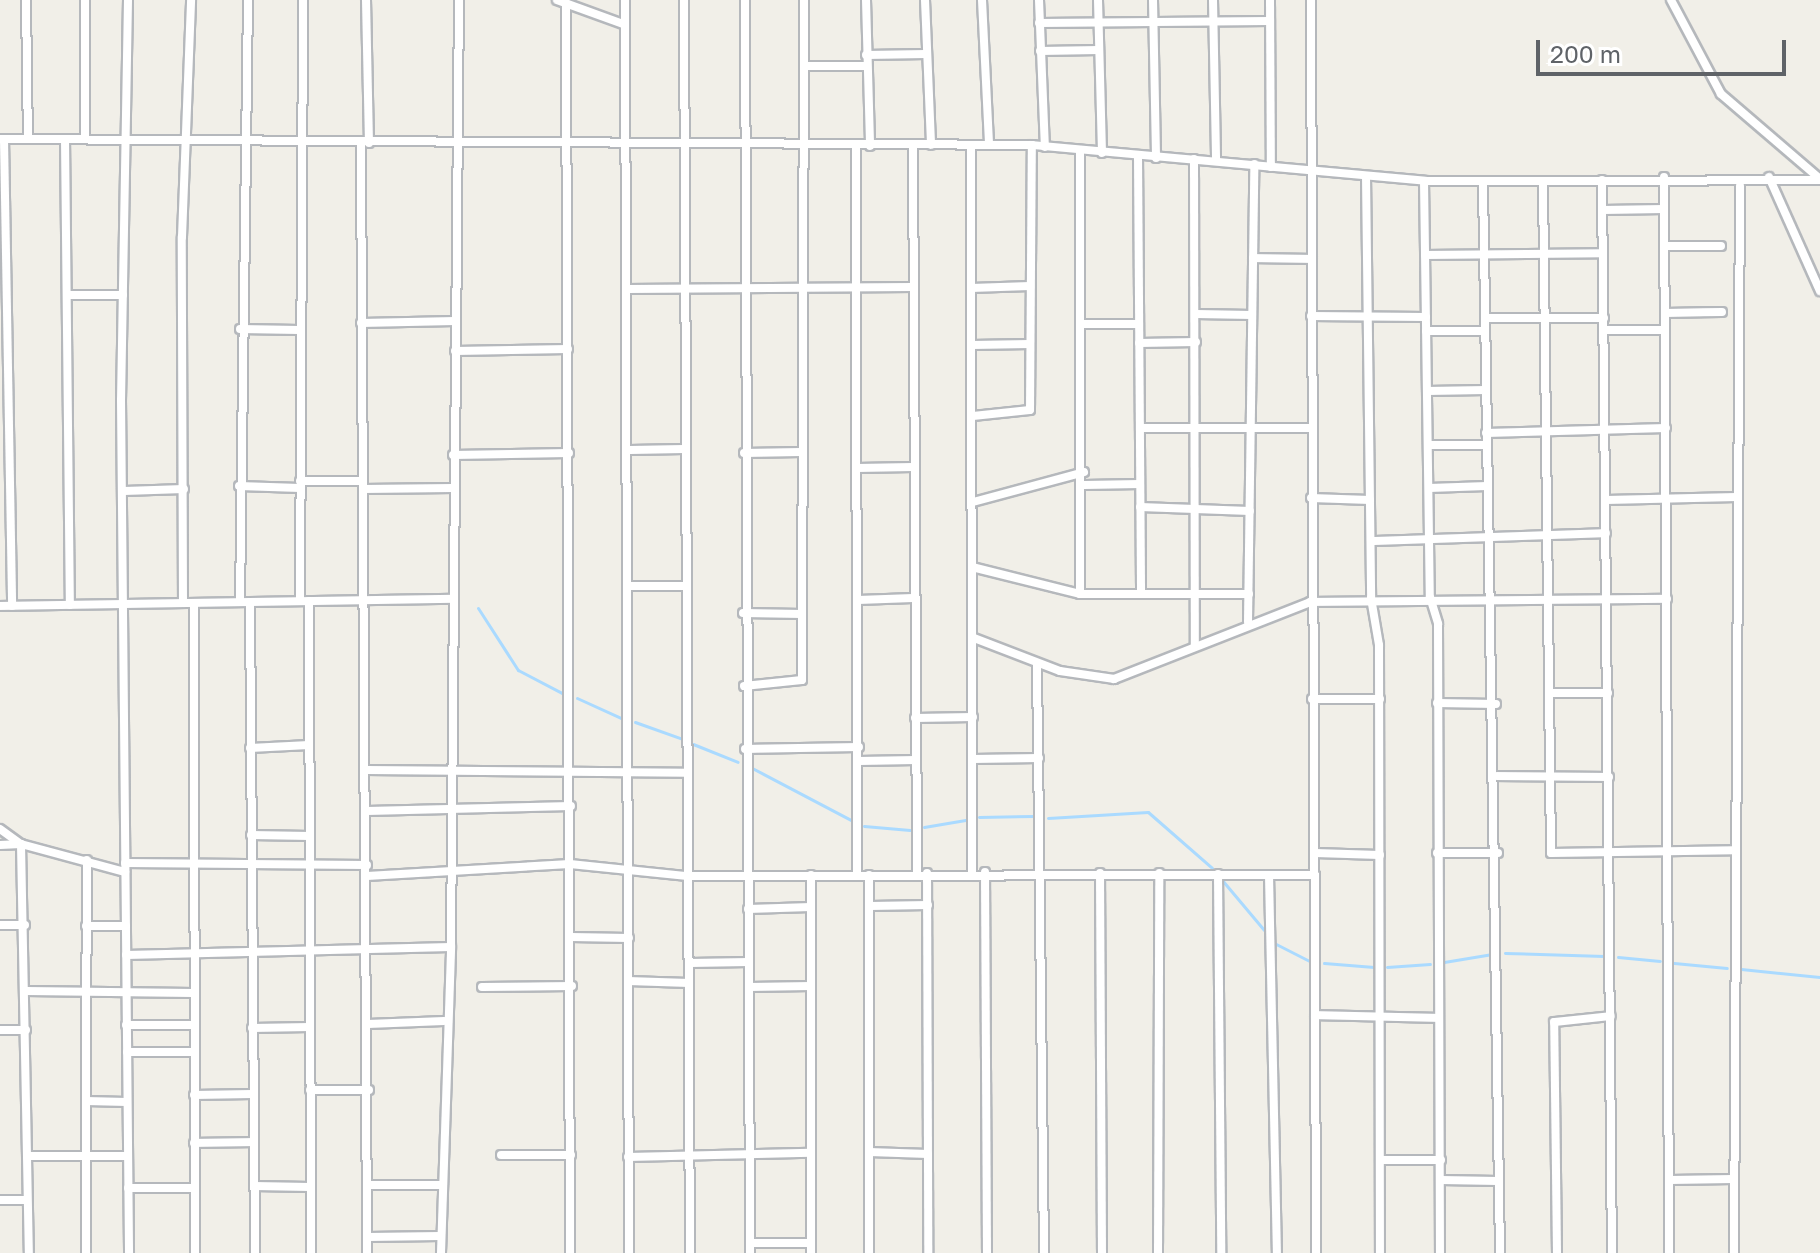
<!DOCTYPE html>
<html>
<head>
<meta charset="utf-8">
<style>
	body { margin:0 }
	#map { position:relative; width:1820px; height:1253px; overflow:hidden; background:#f1efe8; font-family:"Golos Text",sans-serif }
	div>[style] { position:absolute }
	.stream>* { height:3px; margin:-1.5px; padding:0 1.5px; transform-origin:1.5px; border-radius:1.5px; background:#aadaff }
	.roads { filter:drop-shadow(2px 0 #b5b8bc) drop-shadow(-2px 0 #b5b8bc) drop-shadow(0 2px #b5b8bc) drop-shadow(0 -2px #b5b8bc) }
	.minor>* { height:8px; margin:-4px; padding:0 4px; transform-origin:4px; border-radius:4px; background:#fff }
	span { translate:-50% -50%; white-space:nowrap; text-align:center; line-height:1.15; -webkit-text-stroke:8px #fff; paint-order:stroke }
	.scale { position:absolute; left:1536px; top:40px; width:250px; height:36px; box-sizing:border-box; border:4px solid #5f6368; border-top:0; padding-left:10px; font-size:24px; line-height:28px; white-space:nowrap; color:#5f6368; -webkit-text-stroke:6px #fff; paint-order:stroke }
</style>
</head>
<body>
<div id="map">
	<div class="stream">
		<div style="left:478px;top:608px;width:74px;rotate:57.2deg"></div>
		<div style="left:518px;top:670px;width:52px;rotate:27.6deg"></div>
		<div style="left:577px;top:698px;width:48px;rotate:24.4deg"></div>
		<div style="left:635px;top:722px;width:48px;rotate:19.6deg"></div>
		<div style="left:693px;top:744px;width:48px;rotate:21.8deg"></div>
		<div style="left:752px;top:768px;width:112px;rotate:27.7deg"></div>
		<div style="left:979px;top:817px;width:55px;rotate:-1deg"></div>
		<div style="left:1048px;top:818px;width:100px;rotate:-3.4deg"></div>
		<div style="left:1148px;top:812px;width:85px;rotate:41.2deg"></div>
		<div style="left:864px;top:826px;width:46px;rotate:5deg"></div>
		<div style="left:924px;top:827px;width:42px;rotate:-9.7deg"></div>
		<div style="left:1222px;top:880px;width:65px;rotate:50deg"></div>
		<div style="left:1276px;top:944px;width:38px;rotate:27deg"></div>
		<div style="left:1505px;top:953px;width:99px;rotate:1.7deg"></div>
		<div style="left:1618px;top:957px;width:42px;rotate:5.4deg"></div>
		<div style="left:1444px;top:962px;width:49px;rotate:-9.5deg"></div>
		<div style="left:1324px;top:963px;width:50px;rotate:4.6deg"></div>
		<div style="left:1674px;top:963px;width:53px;rotate:5.4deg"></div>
		<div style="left:1387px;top:967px;width:43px;rotate:-4deg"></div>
		<div style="left:1741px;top:969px;width:79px;rotate:5.8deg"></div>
	</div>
	<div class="roads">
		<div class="minor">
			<div style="left:26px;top:0;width:139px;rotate:89.2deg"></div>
			<div style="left:128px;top:0;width:400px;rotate:91deg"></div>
			<div style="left:121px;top:400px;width:853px;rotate:89.46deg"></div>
			<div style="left:366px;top:0;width:143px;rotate:88.8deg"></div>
			<div style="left:557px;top:0;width:70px;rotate:20deg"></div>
			<div style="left:625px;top:0;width:1253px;rotate:89.82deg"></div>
			<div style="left:684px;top:0;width:1253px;rotate:89.73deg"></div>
			<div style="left:745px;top:0;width:1253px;rotate:89.77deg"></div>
			<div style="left:866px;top:0;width:146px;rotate:88.4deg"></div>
			<div style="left:925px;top:0;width:145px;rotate:87.6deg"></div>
			<div style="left:982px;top:0;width:145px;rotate:87.2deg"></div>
			<div style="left:1039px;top:0;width:147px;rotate:87.7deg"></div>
			<div style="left:1098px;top:0;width:153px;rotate:88.5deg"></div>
			<div style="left:1153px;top:0;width:158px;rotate:88.9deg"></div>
			<div style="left:1213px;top:0;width:159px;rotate:88.9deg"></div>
			<div style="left:1270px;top:0;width:167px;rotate:89.7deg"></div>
			<div style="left:1311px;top:0;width:1253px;rotate:89.77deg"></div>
			<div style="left:1671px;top:0;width:106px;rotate:62deg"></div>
			<div style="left:1721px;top:94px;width:130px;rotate:40.6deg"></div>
			<div style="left:566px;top:3px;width:1250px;rotate:89.82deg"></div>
			<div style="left:1039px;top:23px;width:231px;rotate:-0.5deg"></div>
			<div style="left:1040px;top:51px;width:59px;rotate:-1deg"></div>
			<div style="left:866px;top:55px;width:60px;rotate:-1deg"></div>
			<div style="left:805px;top:66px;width:61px"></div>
			<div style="left:0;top:139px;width:1032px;rotate:0.33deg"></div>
			<div style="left:1032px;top:145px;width:394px;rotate:5.2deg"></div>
			<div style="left:1424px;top:181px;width:396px;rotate:-0.1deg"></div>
			<div style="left:4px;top:139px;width:467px;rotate:89deg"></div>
			<div style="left:65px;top:139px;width:466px;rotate:89.4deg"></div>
			<div style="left:85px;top:139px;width:139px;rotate:-90deg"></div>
			<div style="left:361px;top:143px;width:1110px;rotate:89.69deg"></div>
			<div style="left:971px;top:145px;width:727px;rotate:89.92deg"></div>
			<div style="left:856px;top:146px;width:729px;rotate:89.92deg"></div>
			<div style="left:913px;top:146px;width:727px;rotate:89.68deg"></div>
			<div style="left:1080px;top:150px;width:444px;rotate:90deg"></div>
			<div style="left:1138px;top:156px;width:438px;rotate:89.6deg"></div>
			<div style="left:1194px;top:159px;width:487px;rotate:89.9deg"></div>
			<div style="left:1366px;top:176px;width:422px;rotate:89.3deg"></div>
			<div style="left:1371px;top:598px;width:48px;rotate:80.3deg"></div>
			<div style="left:1379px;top:645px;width:608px;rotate:89.91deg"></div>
			<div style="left:1664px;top:177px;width:1076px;rotate:89.73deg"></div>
			<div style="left:1769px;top:177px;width:125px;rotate:65.9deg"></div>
			<div style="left:1602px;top:180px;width:1073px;rotate:89.47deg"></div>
			<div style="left:1424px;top:181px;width:416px;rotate:89.2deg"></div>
			<div style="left:1430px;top:597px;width:28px;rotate:73deg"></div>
			<div style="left:1438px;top:624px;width:629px;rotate:89.82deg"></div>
			<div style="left:1543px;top:181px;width:672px;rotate:89.32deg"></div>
			<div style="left:1551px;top:853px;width:183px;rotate:-0.9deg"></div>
			<div style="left:1483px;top:183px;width:1070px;rotate:89.09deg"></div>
			<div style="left:1603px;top:210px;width:61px;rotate:-0.9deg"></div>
			<div style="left:1664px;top:246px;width:57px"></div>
			<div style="left:1425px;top:255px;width:178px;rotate:-0.6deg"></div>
			<div style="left:1253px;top:258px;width:59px;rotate:1deg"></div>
			<div style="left:971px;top:288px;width:59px;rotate:-1.9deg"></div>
			<div style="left:627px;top:289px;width:286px;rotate:-0.4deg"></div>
			<div style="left:69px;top:295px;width:54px"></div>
			<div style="left:1665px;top:313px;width:57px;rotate:-1deg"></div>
			<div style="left:1196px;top:314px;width:56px;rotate:1deg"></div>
			<div style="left:1311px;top:316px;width:115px;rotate:0.5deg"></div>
			<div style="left:1485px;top:318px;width:119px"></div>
			<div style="left:361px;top:323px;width:94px;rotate:-1.2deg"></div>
			<div style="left:1083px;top:324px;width:56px"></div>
			<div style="left:240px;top:329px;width:59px;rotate:1deg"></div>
			<div style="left:1604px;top:330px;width:61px"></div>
			<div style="left:1426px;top:331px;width:59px"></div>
			<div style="left:1139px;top:343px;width:57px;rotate:-1deg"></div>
			<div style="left:972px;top:345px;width:58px;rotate:-1deg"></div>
			<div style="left:455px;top:351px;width:113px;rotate:-1deg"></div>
			<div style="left:1427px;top:391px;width:59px;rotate:-1deg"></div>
			<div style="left:973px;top:416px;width:57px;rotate:-6deg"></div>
			<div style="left:1030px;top:410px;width:265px;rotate:-89.6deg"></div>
			<div style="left:1140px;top:428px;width:171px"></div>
			<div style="left:1486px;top:433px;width:180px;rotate:-1.6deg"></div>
			<div style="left:1428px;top:445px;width:59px"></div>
			<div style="left:630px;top:450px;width:54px;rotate:-1.1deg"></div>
			<div style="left:744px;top:453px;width:57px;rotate:-1deg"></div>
			<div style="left:453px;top:455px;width:116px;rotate:-1deg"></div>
			<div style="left:857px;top:468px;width:56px;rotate:-1deg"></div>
			<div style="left:300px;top:481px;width:63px"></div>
			<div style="left:1084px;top:485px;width:56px;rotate:-1deg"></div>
			<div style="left:239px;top:486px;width:61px;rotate:1.9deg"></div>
			<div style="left:1429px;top:488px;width:58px;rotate:-2deg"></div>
			<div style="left:363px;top:489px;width:90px;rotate:-0.6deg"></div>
			<div style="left:124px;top:491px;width:60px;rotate:-1.9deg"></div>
			<div style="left:1311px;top:498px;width:59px;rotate:1.9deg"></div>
			<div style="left:1606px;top:500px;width:131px;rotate:-1.3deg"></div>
			<div style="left:973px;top:502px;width:115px;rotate:-15.1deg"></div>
			<div style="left:1140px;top:507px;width:110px;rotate:2.1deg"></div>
			<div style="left:1371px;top:541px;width:235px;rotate:-1.9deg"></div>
			<div style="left:972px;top:567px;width:111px;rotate:14deg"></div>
			<div style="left:1080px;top:594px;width:169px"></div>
			<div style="left:629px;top:586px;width:57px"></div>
			<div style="left:858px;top:600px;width:55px;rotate:-2.1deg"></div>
			<div style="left:300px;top:601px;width:601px;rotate:-89.71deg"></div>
			<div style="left:309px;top:601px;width:652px;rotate:89.82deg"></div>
			<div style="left:240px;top:602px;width:602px;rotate:-89.24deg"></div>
			<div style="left:250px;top:602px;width:651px;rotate:89.56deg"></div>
			<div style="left:183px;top:603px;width:366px;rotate:-90.2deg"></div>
			<div style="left:182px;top:237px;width:237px;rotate:-87.8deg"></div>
			<div style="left:194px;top:603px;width:650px;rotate:89.91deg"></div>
			<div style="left:0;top:606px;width:451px;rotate:-0.9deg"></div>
			<div style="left:743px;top:613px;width:59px;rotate:1deg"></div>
			<div style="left:1248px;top:622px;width:458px;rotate:-89.2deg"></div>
			<div style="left:974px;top:638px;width:92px;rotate:21deg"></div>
			<div style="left:1060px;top:671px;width:55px;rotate:8.4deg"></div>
			<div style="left:1114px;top:679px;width:211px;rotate:-21.4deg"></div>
			<div style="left:1310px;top:602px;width:357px;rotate:-0.5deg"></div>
			<div style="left:1037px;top:663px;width:590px;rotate:89.32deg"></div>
			<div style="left:744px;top:686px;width:58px;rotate:-5.9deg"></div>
			<div style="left:802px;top:680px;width:680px;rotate:-89.83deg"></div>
			<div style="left:1551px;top:693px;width:57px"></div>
			<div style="left:1312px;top:699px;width:68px"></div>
			<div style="left:1437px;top:703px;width:59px;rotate:1deg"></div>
			<div style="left:915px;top:718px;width:58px;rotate:-1deg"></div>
			<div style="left:250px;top:748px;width:59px;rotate:-2.9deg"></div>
			<div style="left:745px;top:749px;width:114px;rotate:-1deg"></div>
			<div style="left:973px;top:759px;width:66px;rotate:-0.9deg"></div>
			<div style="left:859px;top:761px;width:57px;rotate:-1deg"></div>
			<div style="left:367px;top:770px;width:320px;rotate:0.5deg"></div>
			<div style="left:1497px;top:776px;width:112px;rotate:0.5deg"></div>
			<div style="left:367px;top:811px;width:204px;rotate:-1.4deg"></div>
			<div style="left:0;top:829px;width:26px;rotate:36deg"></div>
			<div style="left:21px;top:844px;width:409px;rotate:88.9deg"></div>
			<div style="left:251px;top:835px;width:59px;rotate:1deg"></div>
			<div style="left:0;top:845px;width:21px;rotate:-3deg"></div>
			<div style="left:21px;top:844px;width:108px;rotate:15.1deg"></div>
			<div style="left:1315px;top:853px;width:65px;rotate:1.8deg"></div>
			<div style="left:1437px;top:853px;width:61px"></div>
			<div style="left:125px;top:863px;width:242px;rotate:0.5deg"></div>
			<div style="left:985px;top:872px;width:381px;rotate:89.7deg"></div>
			<div style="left:927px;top:873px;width:380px;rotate:89.8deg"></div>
			<div style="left:1100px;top:873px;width:380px;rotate:89.7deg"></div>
			<div style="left:1218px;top:874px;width:379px;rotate:89.5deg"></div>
			<div style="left:811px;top:875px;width:378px;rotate:90deg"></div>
			<div style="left:1269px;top:875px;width:378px;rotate:88.8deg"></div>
			<div style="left:367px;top:876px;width:203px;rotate:-3.4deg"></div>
			<div style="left:570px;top:864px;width:118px;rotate:5.9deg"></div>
			<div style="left:687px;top:876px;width:628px;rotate:-0.09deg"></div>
			<div style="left:870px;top:906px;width:58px;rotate:-1deg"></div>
			<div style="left:748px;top:909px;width:63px;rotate:-1.8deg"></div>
			<div style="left:0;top:925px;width:25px"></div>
			<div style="left:86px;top:926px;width:40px"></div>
			<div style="left:571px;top:937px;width:58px;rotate:1deg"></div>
			<div style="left:126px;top:955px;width:325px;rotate:-1.4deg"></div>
			<div style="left:690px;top:963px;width:59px;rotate:-1deg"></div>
			<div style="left:628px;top:981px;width:61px;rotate:1.9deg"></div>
			<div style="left:482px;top:987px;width:90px;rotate:-0.6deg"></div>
			<div style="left:749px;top:987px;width:62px;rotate:-0.9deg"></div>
			<div style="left:26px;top:991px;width:167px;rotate:0.7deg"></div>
			<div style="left:1315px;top:1015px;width:123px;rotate:1.4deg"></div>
			<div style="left:368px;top:1024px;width:76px;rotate:-2.3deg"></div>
			<div style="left:126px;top:1025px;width:67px"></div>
			<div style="left:252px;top:1028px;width:58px;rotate:-1deg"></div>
			<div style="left:0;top:1030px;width:26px"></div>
			<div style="left:127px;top:1052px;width:67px"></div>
			<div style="left:310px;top:1090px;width:59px"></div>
			<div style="left:194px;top:1095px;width:58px;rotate:-1deg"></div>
			<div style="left:86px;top:1101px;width:41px;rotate:1.4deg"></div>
			<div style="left:194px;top:1143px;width:59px;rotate:-1deg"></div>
			<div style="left:869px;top:1152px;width:59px;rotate:1.9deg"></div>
			<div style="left:501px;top:1155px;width:70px"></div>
			<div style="left:27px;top:1156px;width:101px"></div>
			<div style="left:628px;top:1157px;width:183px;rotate:-1.3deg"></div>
			<div style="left:1380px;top:1160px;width:61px"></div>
			<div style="left:1441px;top:1180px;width:57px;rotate:1deg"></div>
			<div style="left:1670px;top:1180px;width:63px;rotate:-0.9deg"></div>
			<div style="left:368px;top:1185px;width:73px"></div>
			<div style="left:254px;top:1186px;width:56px;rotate:1deg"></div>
			<div style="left:128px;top:1188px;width:67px"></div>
			<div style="left:0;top:1200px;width:27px"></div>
			<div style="left:368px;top:1237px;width:72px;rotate:-0.8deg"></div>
			<div style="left:750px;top:1243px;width:61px"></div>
			<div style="left:86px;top:1253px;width:393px;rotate:-89.9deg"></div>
			<div style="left:441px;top:1253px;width:306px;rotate:-88.1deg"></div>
			<div style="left:451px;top:947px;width:947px;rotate:-89.52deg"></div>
			<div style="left:869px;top:1253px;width:378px;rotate:-90deg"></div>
			<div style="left:1158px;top:1253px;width:380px;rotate:-89.8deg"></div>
			<div style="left:1557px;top:1253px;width:231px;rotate:-90.7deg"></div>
			<div style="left:1554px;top:1022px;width:57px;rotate:-6deg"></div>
			<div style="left:1734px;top:1253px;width:1067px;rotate:-89.68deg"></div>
		</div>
	</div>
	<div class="scale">200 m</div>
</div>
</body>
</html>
